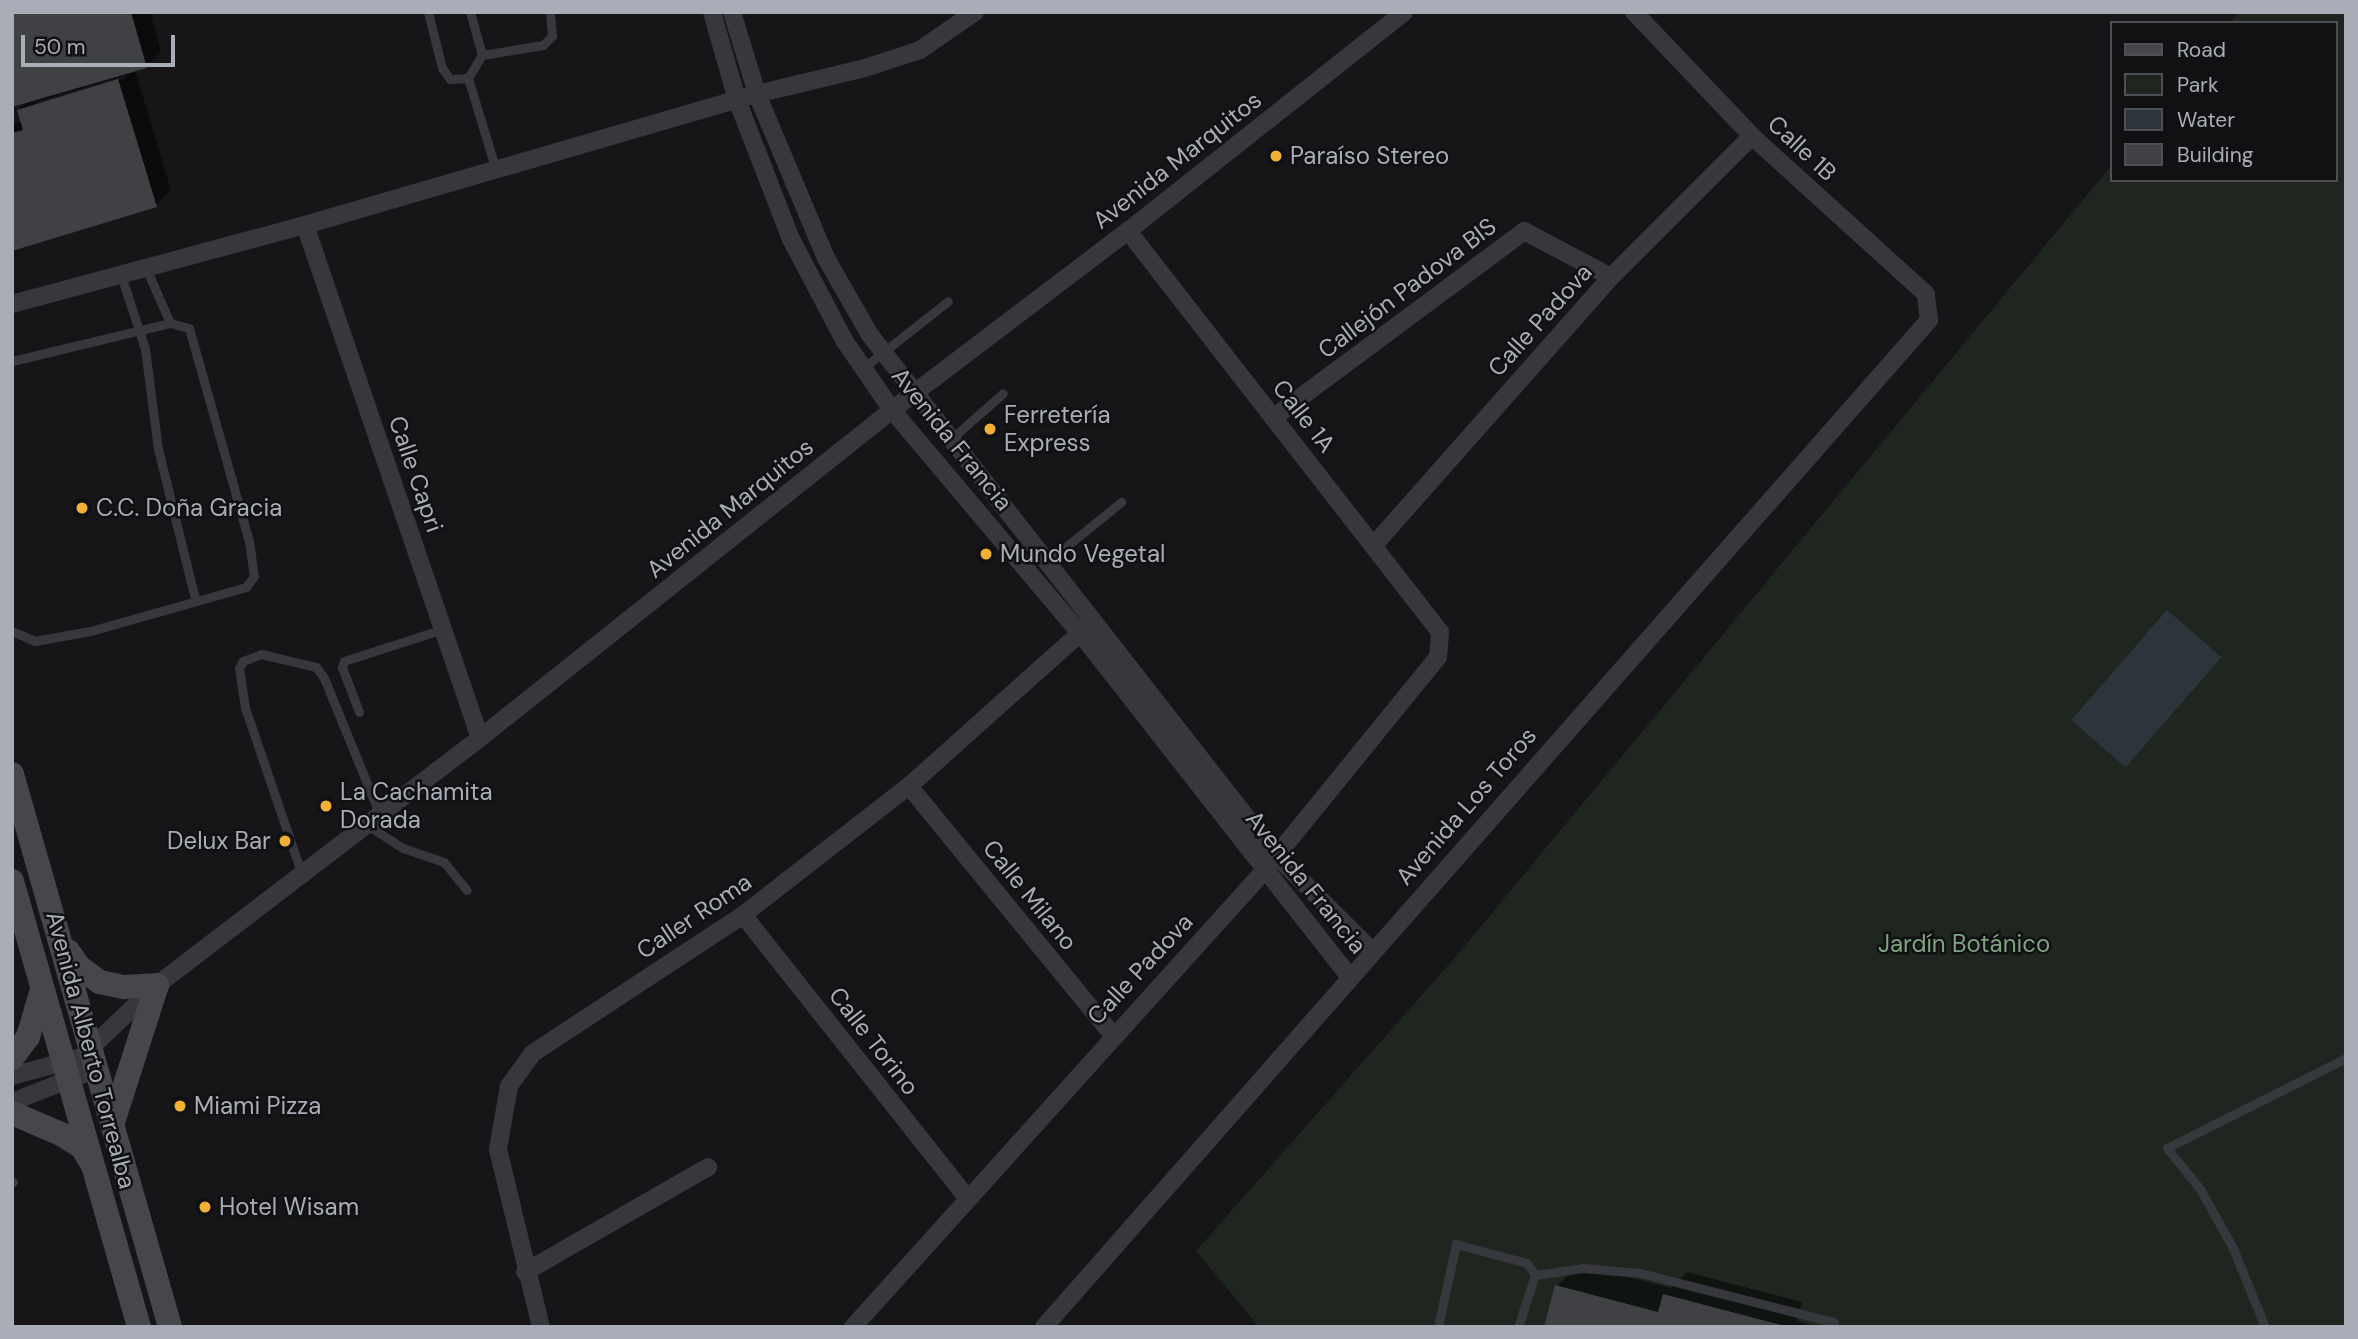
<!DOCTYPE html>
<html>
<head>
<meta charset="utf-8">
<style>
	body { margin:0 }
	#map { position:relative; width:2358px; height:1339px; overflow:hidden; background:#161618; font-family:"DM Sans",sans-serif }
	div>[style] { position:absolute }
	.green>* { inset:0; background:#1e261f }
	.water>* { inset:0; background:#2c353c; transform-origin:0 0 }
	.shadow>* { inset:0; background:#0007 }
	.building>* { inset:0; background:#404145 }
	.lane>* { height:9px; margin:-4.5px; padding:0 4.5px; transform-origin:4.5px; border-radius:4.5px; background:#37383d }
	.street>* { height:18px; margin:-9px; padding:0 9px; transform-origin:9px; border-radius:9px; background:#37383d }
	.secondary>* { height:24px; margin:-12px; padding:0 12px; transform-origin:12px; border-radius:12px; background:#45474d }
	.dots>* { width:19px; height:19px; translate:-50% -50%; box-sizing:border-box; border:4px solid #111113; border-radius:50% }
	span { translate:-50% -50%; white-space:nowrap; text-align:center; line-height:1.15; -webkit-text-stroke:5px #111113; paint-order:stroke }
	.street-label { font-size:24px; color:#a8adb8 }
	.poi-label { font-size:24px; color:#a8adb8 }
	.left { translate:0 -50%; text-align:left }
	.right { translate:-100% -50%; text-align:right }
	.park-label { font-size:24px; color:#7fa381 }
	.frame { position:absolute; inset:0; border:14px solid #a8adb8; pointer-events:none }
	.legend { position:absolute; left:2110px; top:21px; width:228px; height:161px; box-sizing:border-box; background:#111113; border:2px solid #4d4f55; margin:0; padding:9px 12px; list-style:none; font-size:21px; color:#a8adb8 }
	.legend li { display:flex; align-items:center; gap:14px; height:35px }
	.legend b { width:35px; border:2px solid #4d4f55 }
	.scale { position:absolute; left:21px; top:35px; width:154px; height:32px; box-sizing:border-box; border:4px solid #a8adb8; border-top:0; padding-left:9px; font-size:21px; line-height:24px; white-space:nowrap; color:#a8adb8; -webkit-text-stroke:5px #111113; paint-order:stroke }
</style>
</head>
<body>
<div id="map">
	<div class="green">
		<div style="clip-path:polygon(2239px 12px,2346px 12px,2346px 1327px,1259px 1327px,1196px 1251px,1458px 954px,2111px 166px,2111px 180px,2335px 180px,2335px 23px,2230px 23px)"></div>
	</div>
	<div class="water">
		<div style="left:2167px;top:610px;width:72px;height:146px;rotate:41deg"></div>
	</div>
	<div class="shadow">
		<div style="clip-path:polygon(evenodd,12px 12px,150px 12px,161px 52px,146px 67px,135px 70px,171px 190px,156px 205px,12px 249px,12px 124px,22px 121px,19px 110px,28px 101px,12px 12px,126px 75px,127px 78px,35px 106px,35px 102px,126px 75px)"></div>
		<div style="clip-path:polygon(1579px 1264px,1671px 1288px,1687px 1272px,1802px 1302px,1797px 1321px,1818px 1327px,1546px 1327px,1557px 1286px)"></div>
	</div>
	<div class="building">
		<div style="clip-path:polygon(12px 12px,131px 12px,147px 68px,12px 107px)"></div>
		<div style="clip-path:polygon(118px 79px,157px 207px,12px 251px,12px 133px,23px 130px,17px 110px)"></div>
		<div style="clip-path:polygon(1555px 1285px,1658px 1312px,1663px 1294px,1781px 1325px,1544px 1327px)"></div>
	</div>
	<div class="lane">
		<div style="left:428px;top:12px;width:58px;rotate:76deg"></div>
		<div style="left:442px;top:68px;width:14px;rotate:54deg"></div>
		<div style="left:450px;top:79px;width:18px;rotate:-3deg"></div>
		<div style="left:482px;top:55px;width:62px;rotate:-9.3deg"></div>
		<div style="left:543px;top:45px;width:13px;rotate:-45deg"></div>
		<div style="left:552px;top:36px;width:24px;rotate:-95deg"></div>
		<div style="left:468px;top:78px;width:96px;rotate:73.1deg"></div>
		<div style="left:468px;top:78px;width:27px;rotate:-59deg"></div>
		<div style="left:482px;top:55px;width:45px;rotate:-105.6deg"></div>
		<div style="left:146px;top:268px;width:60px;rotate:66.4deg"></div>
		<div style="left:121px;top:275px;width:78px;rotate:72deg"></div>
		<div style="left:145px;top:349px;width:101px;rotate:82.6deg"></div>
		<div style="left:158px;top:449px;width:154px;rotate:76.1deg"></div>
		<div style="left:12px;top:361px;width:163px;rotate:-13.5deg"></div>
		<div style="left:170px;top:323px;width:20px;rotate:15deg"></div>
		<div style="left:189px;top:328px;width:221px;rotate:74.3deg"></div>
		<div style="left:249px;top:541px;width:35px;rotate:82deg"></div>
		<div style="left:254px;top:576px;width:14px;rotate:126deg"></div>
		<div style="left:246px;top:587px;width:162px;rotate:164.2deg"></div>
		<div style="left:90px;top:631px;width:56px;rotate:169.7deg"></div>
		<div style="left:35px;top:641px;width:25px;rotate:-157deg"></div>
		<div style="left:863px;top:368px;width:108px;rotate:-38.2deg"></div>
		<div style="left:951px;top:439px;width:69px;rotate:-41.5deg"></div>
		<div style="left:1046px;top:563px;width:97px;rotate:-39.1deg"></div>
		<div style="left:359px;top:712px;width:48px;rotate:-110.7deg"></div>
		<div style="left:342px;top:667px;width:6px;rotate:-72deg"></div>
		<div style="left:344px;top:661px;width:104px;rotate:-17.9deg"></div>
		<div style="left:367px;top:825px;width:43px;rotate:32.6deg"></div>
		<div style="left:403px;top:848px;width:43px;rotate:18.9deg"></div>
		<div style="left:444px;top:862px;width:36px;rotate:51deg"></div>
		<div style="left:302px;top:875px;width:176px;rotate:-108.8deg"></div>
		<div style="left:245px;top:708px;width:40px;rotate:-98.5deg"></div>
		<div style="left:239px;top:668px;width:8px;rotate:-60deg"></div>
		<div style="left:243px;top:661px;width:19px;rotate:-21deg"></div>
		<div style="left:261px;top:654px;width:57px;rotate:13.3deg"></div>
		<div style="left:316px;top:667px;width:14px;rotate:54deg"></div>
		<div style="left:324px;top:678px;width:148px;rotate:67.8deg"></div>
		<div style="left:12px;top:1182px;width:1px"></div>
		<div style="left:1438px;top:1327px;width:85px;rotate:-77.8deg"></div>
		<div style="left:1456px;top:1244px;width:73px;rotate:15deg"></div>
		<div style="left:1527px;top:1263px;width:14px;rotate:56deg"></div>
		<div style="left:1518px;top:1327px;width:55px;rotate:-71.9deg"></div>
		<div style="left:1535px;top:1275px;width:49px;rotate:-8.3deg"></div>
		<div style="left:1583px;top:1268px;width:57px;rotate:5deg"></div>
		<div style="left:1640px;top:1273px;width:200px;rotate:14.2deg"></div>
		<div style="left:2265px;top:1327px;width:85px;rotate:-112.1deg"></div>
		<div style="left:2233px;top:1248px;width:68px;rotate:-119.2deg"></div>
		<div style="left:2200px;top:1189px;width:53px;rotate:-128.8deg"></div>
		<div style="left:2167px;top:1148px;width:200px;rotate:-26.7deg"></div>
	</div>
	<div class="street">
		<div style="left:712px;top:12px;width:91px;rotate:74.1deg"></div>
		<div style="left:737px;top:100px;width:149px;rotate:68.8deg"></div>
		<div style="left:791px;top:239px;width:114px;rotate:62.3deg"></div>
		<div style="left:844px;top:340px;width:85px;rotate:55.6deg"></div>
		<div style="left:892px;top:410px;width:292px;rotate:49.9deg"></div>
		<div style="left:1080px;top:633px;width:437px;rotate:51.9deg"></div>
		<div style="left:732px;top:12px;width:86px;rotate:73deg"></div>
		<div style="left:757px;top:94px;width:178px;rotate:67.2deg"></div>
		<div style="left:826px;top:258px;width:89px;rotate:60.3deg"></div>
		<div style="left:870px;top:335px;width:658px;rotate:52.03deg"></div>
		<div style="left:1275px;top:854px;width:136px;rotate:45deg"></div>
		<div style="left:305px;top:225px;width:542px;rotate:71.16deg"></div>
		<div style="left:12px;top:304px;width:303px;rotate:-15.1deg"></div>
		<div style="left:305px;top:225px;width:471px;rotate:-16.2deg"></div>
		<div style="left:757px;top:94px;width:111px;rotate:-13.5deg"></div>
		<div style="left:865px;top:68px;width:58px;rotate:-18.1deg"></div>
		<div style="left:920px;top:50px;width:67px;rotate:-34.6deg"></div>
		<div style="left:1274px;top:417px;width:312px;rotate:-36.6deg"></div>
		<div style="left:1524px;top:231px;width:98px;rotate:27.9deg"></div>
		<div style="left:1374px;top:545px;width:358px;rotate:-48.5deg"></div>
		<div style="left:1611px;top:277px;width:199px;rotate:-45deg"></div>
		<div style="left:909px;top:786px;width:322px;rotate:50.7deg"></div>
		<div style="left:743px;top:915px;width:361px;rotate:51.6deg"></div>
		<div style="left:12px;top:1076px;width:72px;rotate:-15.4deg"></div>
		<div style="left:81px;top:1057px;width:105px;rotate:-43.5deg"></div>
		<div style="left:157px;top:985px;width:407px;rotate:-37.4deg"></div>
		<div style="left:480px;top:738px;width:527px;rotate:-38.52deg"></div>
		<div style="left:892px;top:410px;width:296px;rotate:-37.2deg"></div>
		<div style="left:1128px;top:231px;width:352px;rotate:-38.4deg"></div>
		<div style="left:12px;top:1102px;width:76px;rotate:-21.5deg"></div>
		<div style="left:83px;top:1074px;width:20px;rotate:-60deg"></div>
		<div style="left:525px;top:1272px;width:211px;rotate:-29.8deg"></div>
		<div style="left:541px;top:1327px;width:183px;rotate:-103.6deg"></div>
		<div style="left:498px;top:1149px;width:64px;rotate:-80.1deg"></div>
		<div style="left:509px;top:1086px;width:41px;rotate:-54deg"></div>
		<div style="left:533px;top:1053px;width:251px;rotate:-33.3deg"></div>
		<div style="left:743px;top:915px;width:210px;rotate:-37.9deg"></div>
		<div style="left:909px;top:786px;width:239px;rotate:-41.8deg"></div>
		<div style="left:853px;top:1327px;width:614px;rotate:-47.97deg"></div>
		<div style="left:1264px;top:871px;width:276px;rotate:-50.9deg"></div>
		<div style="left:1438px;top:657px;width:25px;rotate:-85deg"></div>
		<div style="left:1440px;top:632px;width:508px;rotate:-127.88deg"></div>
		<div style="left:1044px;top:1327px;width:1341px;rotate:-48.69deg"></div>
		<div style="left:1929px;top:320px;width:26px;rotate:-97deg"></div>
		<div style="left:1926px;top:294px;width:235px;rotate:-137.8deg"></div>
		<div style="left:1752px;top:136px;width:171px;rotate:-133.6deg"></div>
	</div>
	<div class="secondary">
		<div style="left:12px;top:774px;width:575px;rotate:74.05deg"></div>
		<div style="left:12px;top:881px;width:464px;rotate:74.1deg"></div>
		<div style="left:68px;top:951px;width:19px;rotate:55deg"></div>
		<div style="left:79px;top:967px;width:26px;rotate:36deg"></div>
		<div style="left:100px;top:982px;width:25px;rotate:12deg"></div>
		<div style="left:124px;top:987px;width:33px;rotate:-3deg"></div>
		<div style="left:157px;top:985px;width:147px;rotate:107.8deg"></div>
		<div style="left:12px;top:1058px;width:26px;rotate:-53deg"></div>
		<div style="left:28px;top:1037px;width:50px;rotate:-73.7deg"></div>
		<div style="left:12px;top:1113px;width:53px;rotate:23.2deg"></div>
		<div style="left:61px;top:1134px;width:25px;rotate:32deg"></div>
		<div style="left:82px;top:1147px;width:16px;rotate:60deg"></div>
	</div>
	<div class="dots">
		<div style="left:1276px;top:156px;background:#f2b134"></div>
		<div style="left:990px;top:429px;background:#f2b134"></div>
		<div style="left:82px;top:508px;background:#f2b134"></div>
		<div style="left:986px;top:554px;background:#f2b134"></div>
		<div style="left:326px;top:806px;background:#f2b134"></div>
		<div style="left:285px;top:841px;background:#f2b134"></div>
		<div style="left:180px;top:1106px;background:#f2b134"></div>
		<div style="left:205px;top:1207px;background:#f2b134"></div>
	</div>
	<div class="street-label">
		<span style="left:1802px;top:148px;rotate:43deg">Calle 1B</span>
		<span style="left:1177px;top:160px;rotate:-38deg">Avenida Marquitos</span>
		<span style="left:1407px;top:288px;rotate:-37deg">Callejón Padova BIS</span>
		<span style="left:1540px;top:320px;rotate:-48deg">Calle Padova</span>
		<span style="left:1304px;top:416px;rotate:52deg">Calle 1A</span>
		<span style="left:952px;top:439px;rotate:51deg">Avenida Francia</span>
		<span style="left:416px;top:474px;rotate:71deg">Calle Capri</span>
		<span style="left:730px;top:508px;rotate:-39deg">Avenida Marquitos</span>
		<span style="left:1466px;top:806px;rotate:-49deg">Avenida Los Toros</span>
		<span style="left:1306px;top:882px;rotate:51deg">Avenida Francia</span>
		<span style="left:1030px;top:895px;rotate:51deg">Calle Milano</span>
		<span style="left:694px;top:916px;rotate:-34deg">Caller Roma</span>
		<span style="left:1140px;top:969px;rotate:-47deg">Calle Padova</span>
		<span style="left:874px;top:1041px;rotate:52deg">Calle Torino</span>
		<span style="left:91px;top:1050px;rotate:75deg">Avenida Alberto Torrealba</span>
	</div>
	<div class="poi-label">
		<span class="left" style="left:1290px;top:156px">Paraíso Stereo</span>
		<span class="left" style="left:1004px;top:429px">Ferretería<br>Express</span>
		<span class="left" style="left:96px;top:508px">C.C. Doña Gracia</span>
		<span class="left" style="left:1000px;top:554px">Mundo Vegetal</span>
		<span class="left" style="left:340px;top:806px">La Cachamita<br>Dorada</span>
		<span class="right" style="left:271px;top:841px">Delux Bar</span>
		<span class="left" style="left:194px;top:1106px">Miami Pizza</span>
		<span class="left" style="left:219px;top:1207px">Hotel Wisam</span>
	</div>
	<div class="park-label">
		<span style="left:1964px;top:944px">Jardín Botánico</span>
	</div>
	<div class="frame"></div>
	<ul class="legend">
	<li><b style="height:9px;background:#45474d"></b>Road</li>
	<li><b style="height:19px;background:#1e261f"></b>Park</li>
	<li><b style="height:19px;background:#2c353c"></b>Water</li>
	<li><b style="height:19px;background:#404145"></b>Building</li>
	</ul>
	<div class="scale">50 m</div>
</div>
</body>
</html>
